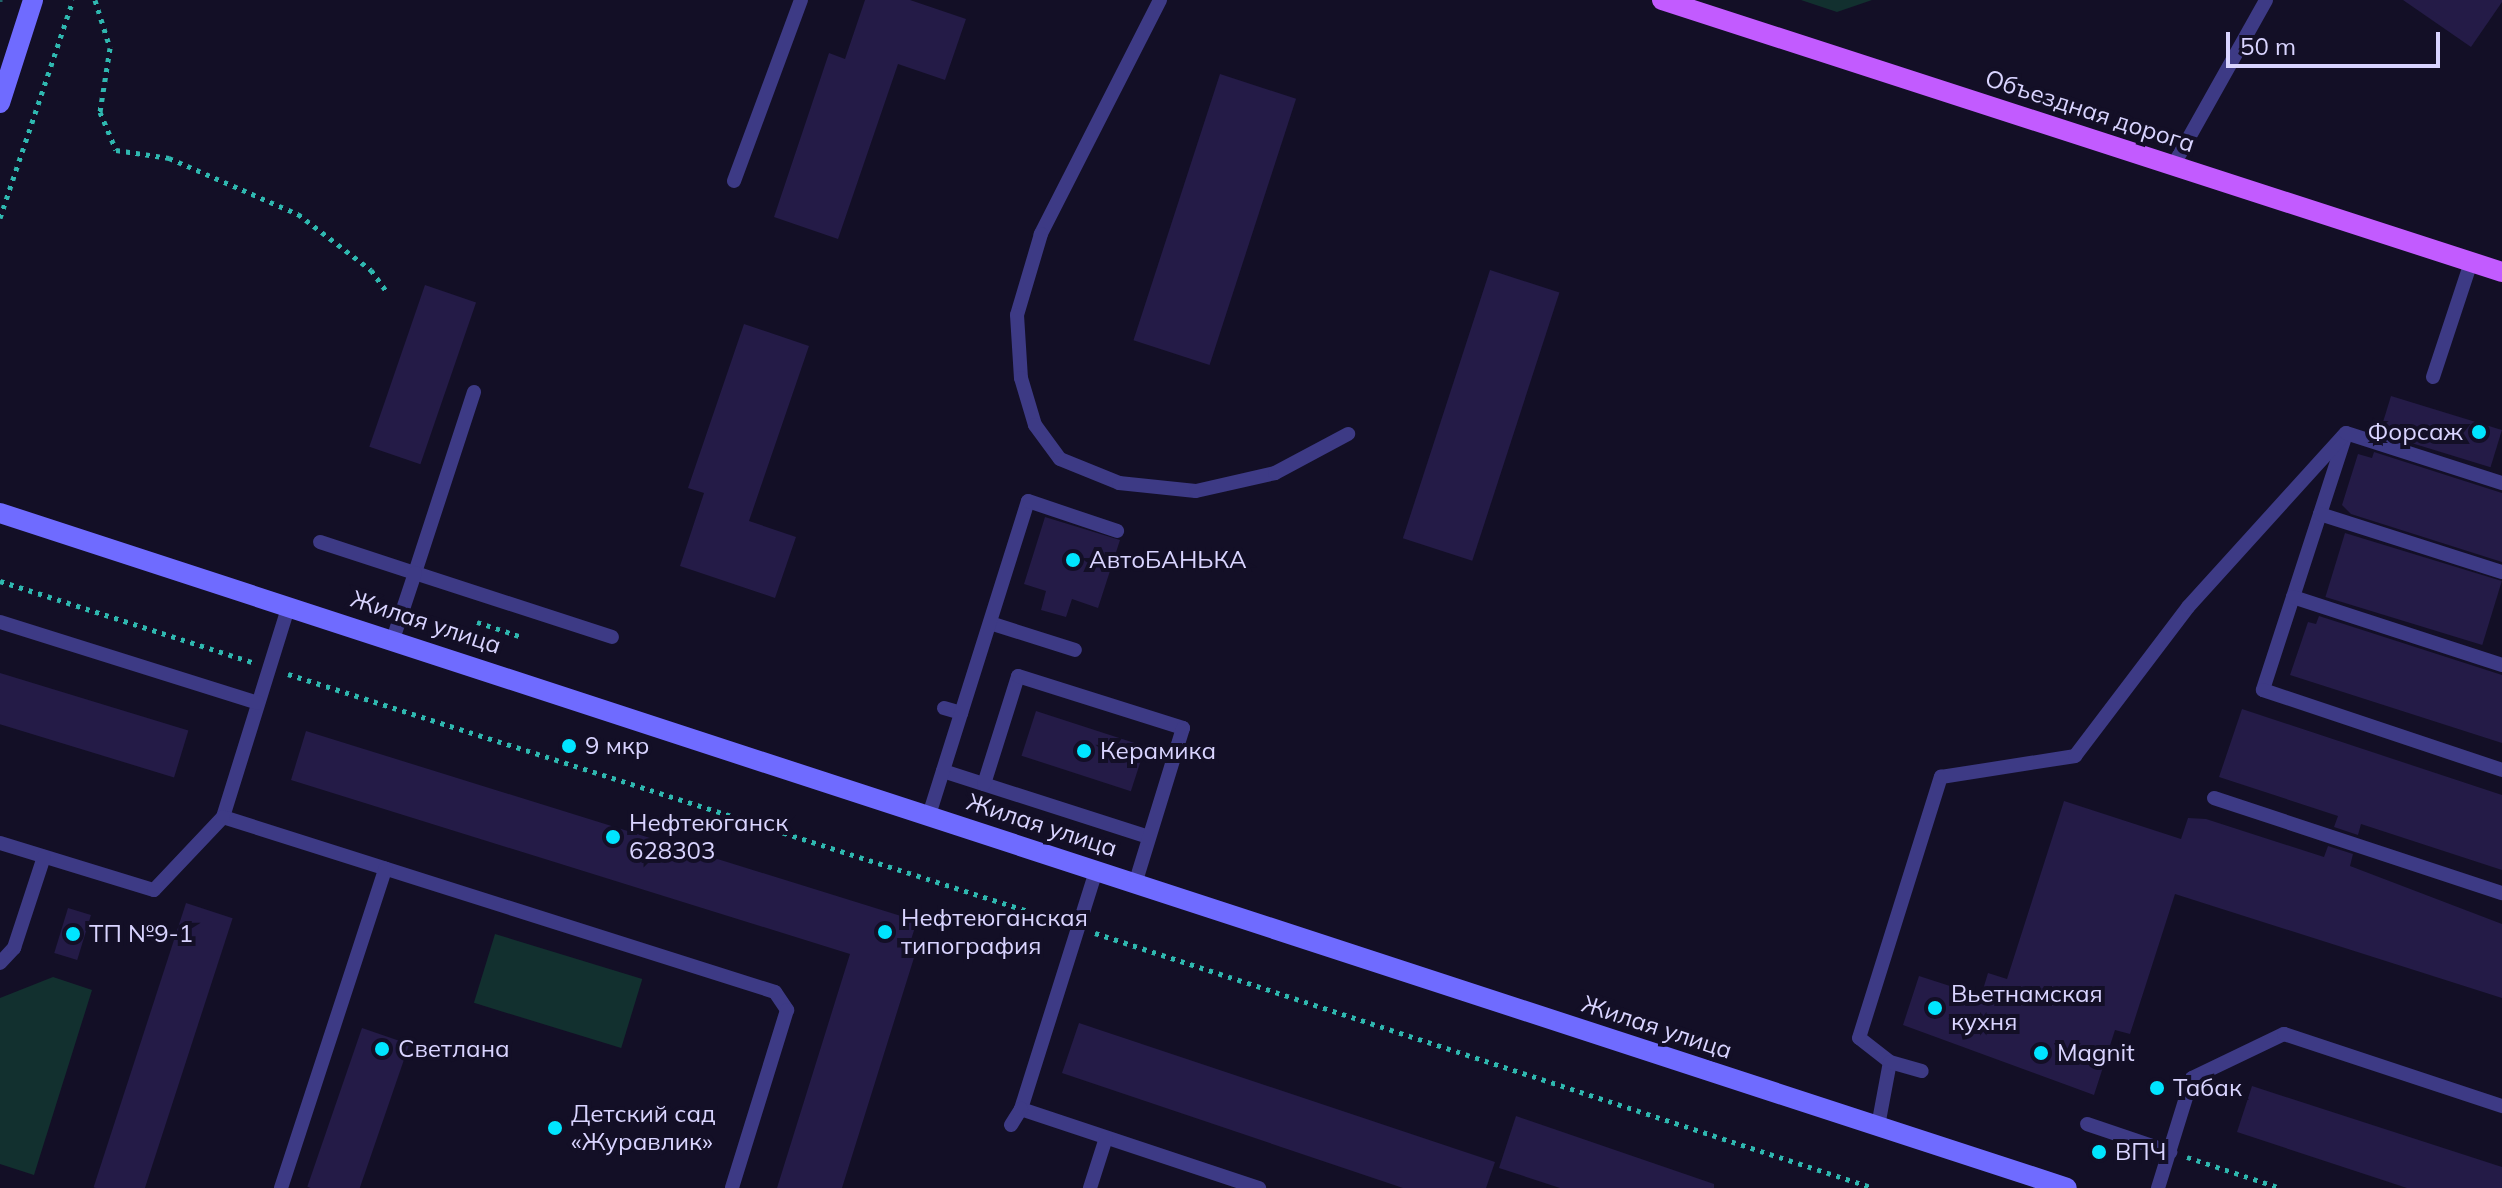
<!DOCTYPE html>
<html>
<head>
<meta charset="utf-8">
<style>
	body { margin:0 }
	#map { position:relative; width:2502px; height:1188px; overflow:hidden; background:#130f26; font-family:Mulish,sans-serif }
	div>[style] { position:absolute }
	.green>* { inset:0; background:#12302f; transform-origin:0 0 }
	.building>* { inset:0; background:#241b47; transform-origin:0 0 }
	.path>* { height:5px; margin-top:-2.5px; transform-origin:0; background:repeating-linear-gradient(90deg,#2fb8b0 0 4px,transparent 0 10px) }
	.lane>* { height:14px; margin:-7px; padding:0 7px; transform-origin:7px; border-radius:7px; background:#3d3a85 }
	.secondary>* { height:20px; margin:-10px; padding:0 10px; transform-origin:10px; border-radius:10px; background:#6f6bff }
	.primary>* { height:20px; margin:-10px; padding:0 10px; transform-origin:10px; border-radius:10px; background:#c25bff }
	.dots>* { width:22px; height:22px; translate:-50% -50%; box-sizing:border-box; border:4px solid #130f26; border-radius:50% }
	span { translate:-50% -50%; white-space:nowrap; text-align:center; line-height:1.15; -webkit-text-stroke:8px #130f26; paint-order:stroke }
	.street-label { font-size:24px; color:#d9d4ff }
	.poi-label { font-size:24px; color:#d9d4ff }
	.right { translate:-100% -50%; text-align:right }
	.left { translate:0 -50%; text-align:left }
	.scale { position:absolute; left:2226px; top:32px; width:214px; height:36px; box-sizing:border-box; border:4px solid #d9d4ff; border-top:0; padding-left:10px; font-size:24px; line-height:28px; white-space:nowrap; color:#d9d4ff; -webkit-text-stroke:6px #130f26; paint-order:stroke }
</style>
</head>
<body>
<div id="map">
	<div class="green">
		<div style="clip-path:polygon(1801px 0,1872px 0,1837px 12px)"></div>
		<div style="left:495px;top:934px;width:154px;height:72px;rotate:17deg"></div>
		<div style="clip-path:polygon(53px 977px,92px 990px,34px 1175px,0 1164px,0 998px)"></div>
	</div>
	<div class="building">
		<div style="clip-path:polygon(865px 0,910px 0,966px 19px,945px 80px,898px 64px,838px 239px,774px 217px,829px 53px,845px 59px)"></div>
		<div style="clip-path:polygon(2403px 0,2502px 0,2502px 2px,2471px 47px)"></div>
		<div style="left:1220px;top:74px;width:80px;height:280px;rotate:18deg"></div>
		<div style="left:1490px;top:270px;width:73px;height:282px;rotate:18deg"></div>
		<div style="left:425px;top:285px;width:54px;height:171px;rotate:19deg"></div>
		<div style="clip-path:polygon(744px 324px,809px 346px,749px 521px,796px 537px,775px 598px,680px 566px,704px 493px,688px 488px)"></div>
		<div style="left:2391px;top:396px;width:116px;height:39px;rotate:17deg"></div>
		<div style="clip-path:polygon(2374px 452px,2502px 493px,2502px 562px,2351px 514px,2342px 505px,2358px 454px,2372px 458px)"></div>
		<div style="clip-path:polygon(1045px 517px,1120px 540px,1098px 608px,1072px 599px,1066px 617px,1041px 610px,1046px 591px,1024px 584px)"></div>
		<div style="left:2345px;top:533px;width:164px;height:67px;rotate:17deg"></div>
		<div style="clip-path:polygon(2319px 616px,2502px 675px,2502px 743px,2290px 675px,2308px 622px,2316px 624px)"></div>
		<div style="left:0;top:673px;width:197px;height:49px;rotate:17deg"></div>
		<div style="clip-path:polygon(2242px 709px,2502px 795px,2502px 870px,2361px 824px,2358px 835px,2334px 827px,2338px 816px,2219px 777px)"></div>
		<div style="left:1036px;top:711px;width:115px;height:47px;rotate:18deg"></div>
		<div style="clip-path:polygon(306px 731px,917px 921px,910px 943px,918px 945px,842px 1188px,777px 1188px,850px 954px,291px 780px)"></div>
		<div style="clip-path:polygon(2064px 801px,2181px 839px,2188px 818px,2206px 819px,2324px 857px,2328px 846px,2353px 854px,2350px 866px,2502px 924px,2502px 998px,2175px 894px,2130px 1034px,2115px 1030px,2094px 1095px,1903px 1025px,1919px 976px,1981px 996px,1988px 973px,2007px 979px)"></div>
		<div style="left:186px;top:903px;width:49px;height:299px;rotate:18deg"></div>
		<div style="left:68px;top:908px;width:24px;height:47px;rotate:17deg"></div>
		<div style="clip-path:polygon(1079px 1023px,1495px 1162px,1486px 1188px,1403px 1188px,1062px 1073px)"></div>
		<div style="left:362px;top:1028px;width:50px;height:168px;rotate:19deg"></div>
		<div style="clip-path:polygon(2252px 1086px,2502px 1167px,2502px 1188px,2407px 1188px,2237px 1132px)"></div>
		<div style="clip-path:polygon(1516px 1116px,1714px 1184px,1714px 1188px,1560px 1188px,1499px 1168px)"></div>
	</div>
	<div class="path">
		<div style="left:95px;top:0;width:50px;rotate:72.6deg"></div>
		<div style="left:110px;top:48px;width:65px;rotate:98.9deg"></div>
		<div style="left:100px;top:112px;width:41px;rotate:67.2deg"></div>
		<div style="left:116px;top:150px;width:54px;rotate:8.6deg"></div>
		<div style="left:169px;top:158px;width:141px;rotate:23.5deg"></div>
		<div style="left:298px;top:214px;width:92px;rotate:37.5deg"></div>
		<div style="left:371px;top:270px;width:29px;rotate:54deg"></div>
		<div style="left:0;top:1px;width:1px;rotate:-90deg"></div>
		<div style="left:0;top:218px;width:230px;rotate:-71.5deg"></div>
		<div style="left:0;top:581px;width:265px;rotate:17.8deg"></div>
		<div style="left:477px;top:622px;width:47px;rotate:18.4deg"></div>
		<div style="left:288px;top:674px;width:810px;rotate:17.76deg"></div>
		<div style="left:1095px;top:933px;width:820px;rotate:18.13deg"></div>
		<div style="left:2187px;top:1157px;width:99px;rotate:18.3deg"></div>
	</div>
	<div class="lane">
		<div style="left:1160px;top:0;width:263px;rotate:117deg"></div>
		<div style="left:1041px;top:234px;width:84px;rotate:106.5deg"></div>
		<div style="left:1017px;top:315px;width:63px;rotate:86.4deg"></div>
		<div style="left:1021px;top:378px;width:49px;rotate:73.4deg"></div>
		<div style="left:1035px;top:425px;width:42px;rotate:53.7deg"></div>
		<div style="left:1060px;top:459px;width:64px;rotate:22.1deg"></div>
		<div style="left:1119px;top:483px;width:77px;rotate:5.9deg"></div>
		<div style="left:1196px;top:491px;width:81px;rotate:-12.8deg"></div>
		<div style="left:1275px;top:473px;width:83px;rotate:-28.1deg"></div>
		<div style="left:2173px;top:166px;width:190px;rotate:-60.7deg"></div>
		<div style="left:734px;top:181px;width:193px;rotate:-69.7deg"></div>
		<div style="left:2433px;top:377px;width:121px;rotate:-71.7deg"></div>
		<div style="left:474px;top:392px;width:190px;rotate:108.1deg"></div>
		<div style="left:415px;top:573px;width:207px;rotate:18deg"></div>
		<div style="left:2345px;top:437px;width:266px;rotate:108deg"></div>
		<div style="left:2263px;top:690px;width:252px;rotate:18.5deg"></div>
		<div style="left:2320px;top:514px;width:191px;rotate:17.7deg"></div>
		<div style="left:320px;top:542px;width:100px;rotate:18.1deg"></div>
		<div style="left:415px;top:573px;width:70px;rotate:108.4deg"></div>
		<div style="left:2293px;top:597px;width:220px;rotate:18deg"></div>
		<div style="left:289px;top:605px;width:222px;rotate:107.3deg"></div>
		<div style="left:223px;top:817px;width:579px;rotate:17.59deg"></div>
		<div style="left:775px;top:992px;width:22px;rotate:56deg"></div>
		<div style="left:787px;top:1010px;width:186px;rotate:107.2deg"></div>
		<div style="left:0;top:622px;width:270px;rotate:17.4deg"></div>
		<div style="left:990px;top:623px;width:89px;rotate:17.6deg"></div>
		<div style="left:944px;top:708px;width:18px;rotate:16deg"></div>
		<div style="left:943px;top:771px;width:216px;rotate:17.8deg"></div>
		<div style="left:984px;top:784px;width:113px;rotate:-72.5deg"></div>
		<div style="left:1018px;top:676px;width:173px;rotate:17.5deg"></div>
		<div style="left:1183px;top:728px;width:163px;rotate:107.1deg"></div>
		<div style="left:2214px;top:798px;width:303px;rotate:18.3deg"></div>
		<div style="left:929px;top:815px;width:329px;rotate:-72.5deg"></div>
		<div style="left:1028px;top:501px;width:94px;rotate:18.6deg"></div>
		<div style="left:0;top:843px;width:161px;rotate:17deg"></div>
		<div style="left:154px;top:890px;width:100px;rotate:-46.6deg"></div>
		<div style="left:1096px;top:871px;width:250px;rotate:107.5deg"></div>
		<div style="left:1021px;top:1109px;width:251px;rotate:18.4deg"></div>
		<div style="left:0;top:963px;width:21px;rotate:-47deg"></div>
		<div style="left:14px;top:948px;width:96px;rotate:-71.8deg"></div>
		<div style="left:1890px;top:1062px;width:39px;rotate:-142deg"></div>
		<div style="left:1859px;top:1038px;width:274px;rotate:-72.6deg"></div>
		<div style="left:1941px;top:777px;width:136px;rotate:-8.9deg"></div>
		<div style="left:2075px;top:756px;width:187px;rotate:-52.8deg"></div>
		<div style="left:2188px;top:607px;width:235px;rotate:-47.8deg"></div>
		<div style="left:2346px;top:433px;width:164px;rotate:17.8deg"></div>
		<div style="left:2087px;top:1124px;width:88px;rotate:18.6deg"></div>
		<div style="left:1011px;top:1125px;width:19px;rotate:-58deg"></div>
		<div style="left:1878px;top:1126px;width:65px;rotate:-79.4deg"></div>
		<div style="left:1890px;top:1062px;width:33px;rotate:16deg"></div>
		<div style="left:281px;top:1188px;width:336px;rotate:-71.9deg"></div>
		<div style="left:1090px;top:1188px;width:52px;rotate:-72.3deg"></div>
		<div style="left:2158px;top:1188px;width:115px;rotate:-72.8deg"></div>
		<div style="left:2192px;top:1078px;width:102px;rotate:-25.6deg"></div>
		<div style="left:2284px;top:1034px;width:230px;rotate:18.3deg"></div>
	</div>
	<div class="secondary">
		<div style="left:0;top:103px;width:108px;rotate:-72.2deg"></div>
		<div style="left:0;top:513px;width:2174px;rotate:18.08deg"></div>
	</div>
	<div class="primary">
		<div style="left:1662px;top:0;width:883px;rotate:17.94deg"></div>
	</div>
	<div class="dots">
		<div style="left:2479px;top:432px;background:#00e5ff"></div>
		<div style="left:1073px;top:560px;background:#00e5ff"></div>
		<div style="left:569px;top:746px;background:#00e5ff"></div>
		<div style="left:1084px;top:751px;background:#00e5ff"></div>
		<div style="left:613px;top:837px;background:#00e5ff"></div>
		<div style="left:885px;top:932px;background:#00e5ff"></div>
		<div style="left:73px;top:934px;background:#00e5ff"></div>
		<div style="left:1935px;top:1008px;background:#00e5ff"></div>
		<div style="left:382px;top:1049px;background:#00e5ff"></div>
		<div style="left:2041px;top:1053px;background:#00e5ff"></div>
		<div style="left:2157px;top:1088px;background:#00e5ff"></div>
		<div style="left:555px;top:1128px;background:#00e5ff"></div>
		<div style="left:2099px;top:1152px;background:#00e5ff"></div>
	</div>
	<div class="street-label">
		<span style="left:2090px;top:111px;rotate:18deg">Объездная дорога</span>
		<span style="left:426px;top:622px;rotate:18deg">Жилая улица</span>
		<span style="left:1042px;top:825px;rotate:18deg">Жилая улица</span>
		<span style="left:1657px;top:1027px;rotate:18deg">Жилая улица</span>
	</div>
	<div class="poi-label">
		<span class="right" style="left:2463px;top:432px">Форсаж</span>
		<span class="left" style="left:1089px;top:560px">АвтоБАНЬКА</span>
		<span class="left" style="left:585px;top:746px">9 мкр</span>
		<span class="left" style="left:1100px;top:751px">Керамика</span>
		<span class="left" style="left:629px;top:837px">Нефтеюганск<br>628303</span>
		<span class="left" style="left:901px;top:932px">Нефтеюганская<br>типография</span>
		<span class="left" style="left:89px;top:934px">ТП №9-1</span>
		<span class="left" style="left:1951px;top:1008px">Вьетнамская<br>кухня</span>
		<span class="left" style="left:398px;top:1049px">Светлана</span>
		<span class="left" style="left:2057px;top:1053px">Magnit</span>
		<span class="left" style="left:2173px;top:1088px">Табак</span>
		<span class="left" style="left:571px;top:1128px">Детский сад<br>«Журавлик»</span>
		<span class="left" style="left:2115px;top:1152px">ВПЧ</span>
	</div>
	<div class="scale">50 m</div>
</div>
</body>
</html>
